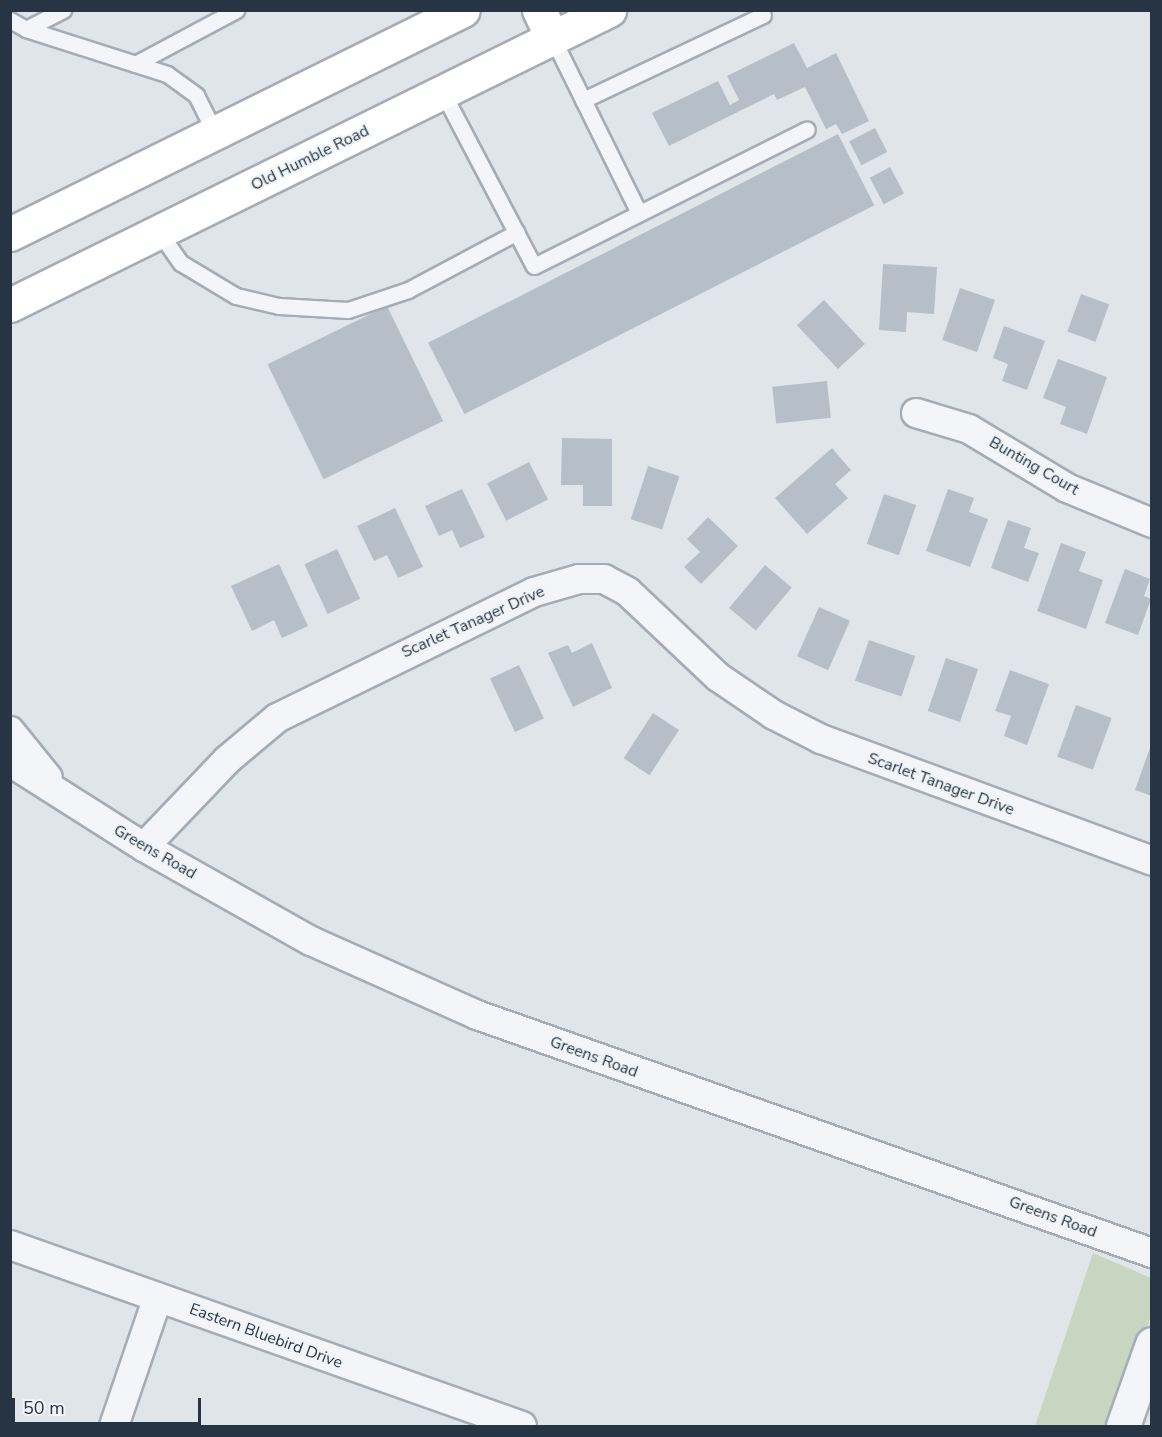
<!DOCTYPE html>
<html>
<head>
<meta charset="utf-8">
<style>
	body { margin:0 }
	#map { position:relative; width:1162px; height:1437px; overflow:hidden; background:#e0e5ea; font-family:"Nunito Sans",sans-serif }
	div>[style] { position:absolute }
	.green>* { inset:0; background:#c8d5c0 }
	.building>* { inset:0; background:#b6bfc8; transform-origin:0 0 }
	.roads { filter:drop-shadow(2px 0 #a5acb5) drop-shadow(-2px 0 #a5acb5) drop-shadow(0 2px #a5acb5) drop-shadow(0 -2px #a5acb5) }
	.service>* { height:15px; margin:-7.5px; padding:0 7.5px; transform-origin:7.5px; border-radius:7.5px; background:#f3f5f8 }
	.minor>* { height:28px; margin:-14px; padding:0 14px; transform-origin:14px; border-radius:14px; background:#f3f5f8 }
	.tertiary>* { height:33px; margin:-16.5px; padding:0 16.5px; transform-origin:16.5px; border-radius:16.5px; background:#f3f5f8 }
	.secondary>* { height:33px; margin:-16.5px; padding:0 16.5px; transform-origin:16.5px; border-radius:16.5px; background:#fff }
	span { translate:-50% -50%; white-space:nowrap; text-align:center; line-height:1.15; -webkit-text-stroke:4.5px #f0f4f7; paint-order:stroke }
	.street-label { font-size:16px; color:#273443 }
	.frame { position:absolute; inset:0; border:12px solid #273443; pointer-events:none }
	.scale { position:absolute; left:12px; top:1398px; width:189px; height:27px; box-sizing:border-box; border:3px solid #273443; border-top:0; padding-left:8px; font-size:18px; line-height:21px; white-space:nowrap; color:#273443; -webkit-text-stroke:4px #f0f4f7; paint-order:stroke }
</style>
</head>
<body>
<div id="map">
	<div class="green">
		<div style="clip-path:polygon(1093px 1253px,1151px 1278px,1151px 1316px,1114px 1426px,1035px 1426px)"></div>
	</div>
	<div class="building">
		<div style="clip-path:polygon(794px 43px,807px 68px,836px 53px,869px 121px,842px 134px,836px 124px,826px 129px,805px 87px,777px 100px,774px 94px,669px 146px,652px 113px,718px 81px,730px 105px,739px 100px,727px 76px)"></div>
		<div style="left:875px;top:128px;width:27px;height:29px;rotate:63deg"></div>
		<div style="left:838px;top:134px;width:80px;height:460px;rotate:63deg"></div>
		<div style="left:890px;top:167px;width:30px;height:23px;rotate:62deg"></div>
		<div style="clip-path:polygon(883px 264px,937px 267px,934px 314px,907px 312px,906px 332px,879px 330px)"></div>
		<div style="left:960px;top:288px;width:37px;height:55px;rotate:19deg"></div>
		<div style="left:1081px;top:294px;width:30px;height:40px;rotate:20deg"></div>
		<div style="left:824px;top:300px;width:60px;height:37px;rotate:47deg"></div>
		<div style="left:387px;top:306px;width:128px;height:133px;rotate:64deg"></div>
		<div style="clip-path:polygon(1004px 326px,1045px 341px,1027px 390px,1002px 381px,1008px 364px,993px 358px)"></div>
		<div style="clip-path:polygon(1058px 359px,1107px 377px,1087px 434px,1060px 424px,1066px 407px,1043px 398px)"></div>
		<div style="left:827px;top:381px;width:37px;height:55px;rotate:84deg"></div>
		<div style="clip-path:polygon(562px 438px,612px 439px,612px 506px,583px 506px,583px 485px,561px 485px)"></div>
		<div style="clip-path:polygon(832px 448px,851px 470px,835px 484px,848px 498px,807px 534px,775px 498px)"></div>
		<div style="left:529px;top:462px;width:42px;height:47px;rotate:63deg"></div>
		<div style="left:648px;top:466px;width:33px;height:56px;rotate:18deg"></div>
		<div style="clip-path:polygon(462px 489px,485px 537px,460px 548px,452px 530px,439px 536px,425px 506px)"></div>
		<div style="clip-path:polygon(948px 489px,974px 498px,969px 512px,988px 519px,970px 567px,926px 551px)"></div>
		<div style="left:884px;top:494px;width:34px;height:53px;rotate:19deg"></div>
		<div style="clip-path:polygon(395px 508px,423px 567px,398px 578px,387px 555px,374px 561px,357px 526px)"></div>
		<div style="clip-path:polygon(708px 517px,738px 546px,701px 584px,684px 567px,700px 552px,687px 539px)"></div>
		<div style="clip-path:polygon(1008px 520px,1031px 528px,1024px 548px,1039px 553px,1028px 582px,991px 568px)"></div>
		<div style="clip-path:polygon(1061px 543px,1086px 552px,1079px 571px,1103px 580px,1086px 629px,1037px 611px)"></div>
		<div style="left:337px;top:549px;width:55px;height:36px;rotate:65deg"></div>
		<div style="clip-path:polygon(279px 564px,308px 626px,282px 638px,274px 620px,252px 631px,231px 586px)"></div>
		<div style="left:765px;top:565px;width:35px;height:56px;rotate:40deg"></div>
		<div style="clip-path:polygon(1125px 569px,1150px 579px,1144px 596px,1151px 599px,1138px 635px,1105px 623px)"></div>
		<div style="left:819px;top:607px;width:34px;height:54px;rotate:24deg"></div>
		<div style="left:869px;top:640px;width:49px;height:43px;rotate:19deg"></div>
		<div style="clip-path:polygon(592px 643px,612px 688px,573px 707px,548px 653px,568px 645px,572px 653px)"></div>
		<div style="left:946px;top:658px;width:34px;height:56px;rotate:19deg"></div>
		<div style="left:519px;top:665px;width:59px;height:32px;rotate:65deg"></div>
		<div style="clip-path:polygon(1010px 670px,1049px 684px,1027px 745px,1004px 736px,1011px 716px,995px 711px)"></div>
		<div style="left:1076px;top:705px;width:38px;height:55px;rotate:20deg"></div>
		<div style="left:653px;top:713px;width:31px;height:54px;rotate:33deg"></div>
		<div style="clip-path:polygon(1151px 745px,1152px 745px,1152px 796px,1135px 790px)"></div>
	</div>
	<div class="roads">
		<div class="service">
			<div style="left:10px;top:20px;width:18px;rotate:29deg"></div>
			<div style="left:26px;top:29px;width:148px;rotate:17.7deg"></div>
			<div style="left:167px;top:74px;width:36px;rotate:36deg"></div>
			<div style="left:196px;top:95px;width:42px;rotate:63.4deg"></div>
			<div style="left:26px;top:29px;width:42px;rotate:-27.2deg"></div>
			<div style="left:553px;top:39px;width:194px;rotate:63.7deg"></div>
			<div style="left:135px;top:64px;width:115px;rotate:-28.1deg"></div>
			<div style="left:443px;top:93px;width:195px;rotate:62.3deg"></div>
			<div style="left:534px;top:266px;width:305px;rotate:-26.6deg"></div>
			<div style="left:583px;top:100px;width:199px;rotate:-25.3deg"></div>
			<div style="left:159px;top:232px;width:38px;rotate:55deg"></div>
			<div style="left:181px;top:263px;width:64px;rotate:31deg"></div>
			<div style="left:236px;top:296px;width:44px;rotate:13.1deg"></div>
			<div style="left:279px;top:306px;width:69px;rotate:3.3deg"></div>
			<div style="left:348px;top:310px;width:63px;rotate:-18.4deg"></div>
			<div style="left:408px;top:290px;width:123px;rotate:-28deg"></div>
		</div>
		<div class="minor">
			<div style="left:916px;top:413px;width:55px;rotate:16.8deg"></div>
			<div style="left:969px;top:429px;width:114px;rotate:31deg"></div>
			<div style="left:1067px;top:488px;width:92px;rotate:22.4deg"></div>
			<div style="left:10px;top:731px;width:60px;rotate:51deg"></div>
			<div style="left:10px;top:762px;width:159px;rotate:32.4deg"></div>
			<div style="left:144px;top:847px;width:192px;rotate:29.4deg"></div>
			<div style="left:311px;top:941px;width:182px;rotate:24deg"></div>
			<div style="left:477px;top:1015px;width:716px;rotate:19.42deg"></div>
			<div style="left:144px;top:847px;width:120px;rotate:-46.3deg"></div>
			<div style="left:227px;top:760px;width:65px;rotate:-40deg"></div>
			<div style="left:277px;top:718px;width:286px;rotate:-26.1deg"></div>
			<div style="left:534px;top:592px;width:47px;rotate:-16.1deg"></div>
			<div style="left:579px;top:579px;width:25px"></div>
			<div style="left:604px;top:579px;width:27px;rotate:28deg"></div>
			<div style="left:628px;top:592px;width:124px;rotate:43.4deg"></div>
			<div style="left:718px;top:677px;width:68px;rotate:34.2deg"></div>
			<div style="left:774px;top:715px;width:53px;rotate:27.1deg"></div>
			<div style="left:821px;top:739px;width:353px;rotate:20.2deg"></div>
			<div style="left:10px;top:1245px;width:543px;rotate:19.47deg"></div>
			<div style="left:114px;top:1426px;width:136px;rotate:-71.2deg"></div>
		</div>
		<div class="tertiary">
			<div style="left:1123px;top:1426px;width:87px;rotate:-70.5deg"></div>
		</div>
		<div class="secondary">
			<div style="left:539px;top:10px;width:32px;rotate:64deg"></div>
			<div style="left:10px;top:234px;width:505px;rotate:-26.31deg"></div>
			<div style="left:10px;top:305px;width:668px;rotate:-26.22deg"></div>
		</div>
	</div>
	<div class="street-label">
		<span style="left:310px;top:158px;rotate:-26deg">Old Humble Road</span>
		<span style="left:1034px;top:466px;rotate:30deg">Bunting Court</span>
		<span style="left:473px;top:622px;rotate:-24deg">Scarlet Tanager Drive</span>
		<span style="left:941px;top:784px;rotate:20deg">Scarlet Tanager Drive</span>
		<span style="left:155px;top:852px;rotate:30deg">Greens Road</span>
		<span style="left:594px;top:1057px;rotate:20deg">Greens Road</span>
		<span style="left:1053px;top:1217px;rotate:20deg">Greens Road</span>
		<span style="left:266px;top:1336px;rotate:20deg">Eastern Bluebird Drive</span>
	</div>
	<div class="frame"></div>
	<div class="scale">50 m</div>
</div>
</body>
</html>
